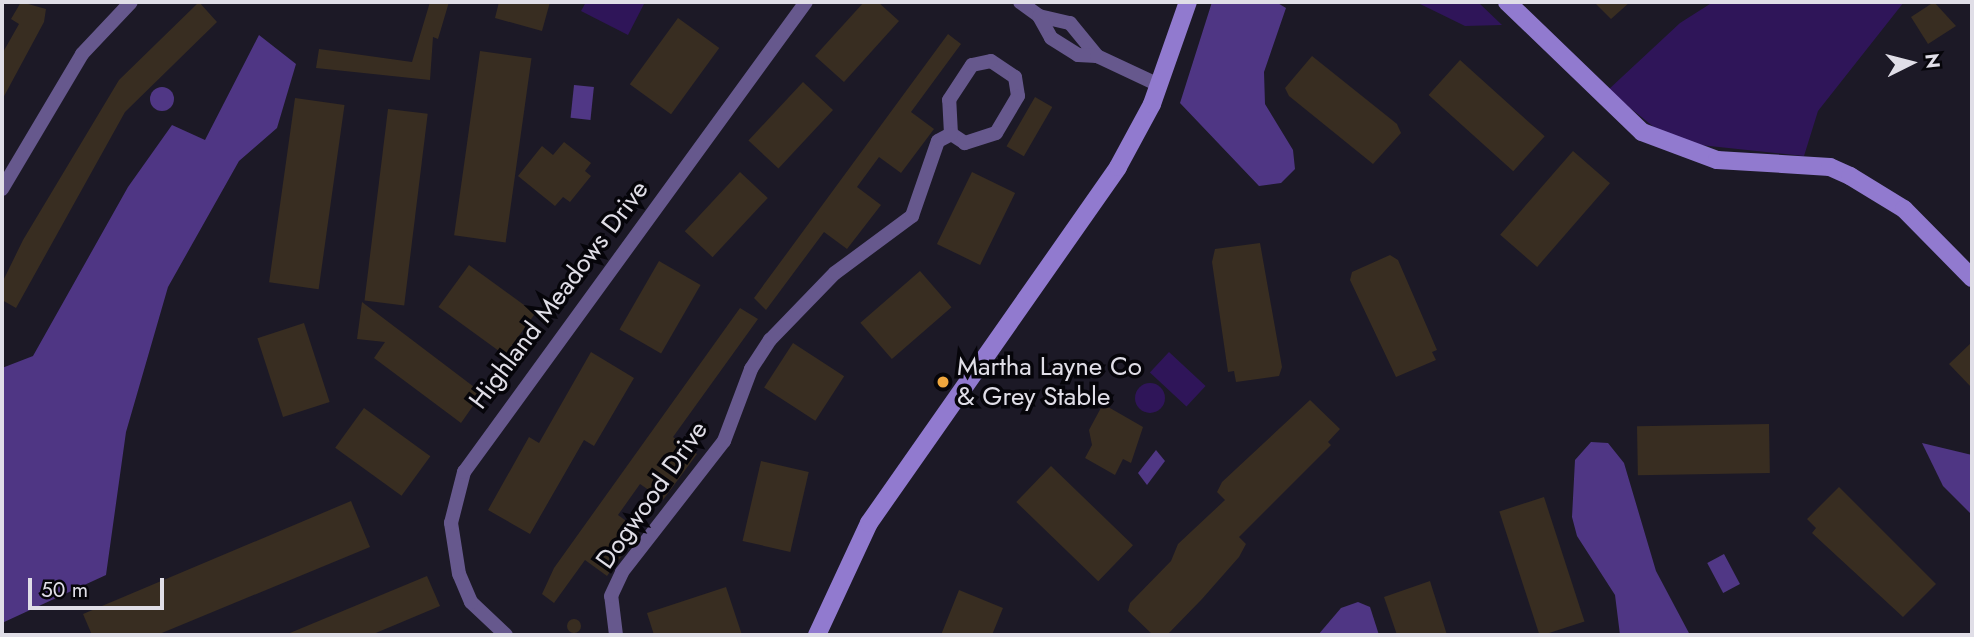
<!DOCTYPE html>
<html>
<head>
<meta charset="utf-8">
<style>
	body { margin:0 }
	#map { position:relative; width:1974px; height:637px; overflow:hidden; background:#1c1926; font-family:Jost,sans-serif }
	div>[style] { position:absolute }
	.green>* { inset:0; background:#2f1559; transform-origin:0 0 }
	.round { border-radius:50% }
	.forest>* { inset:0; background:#4f3684 }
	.water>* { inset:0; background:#503785; transform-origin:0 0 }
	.building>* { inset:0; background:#382d21; transform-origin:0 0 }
	.street>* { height:14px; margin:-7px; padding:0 7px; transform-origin:7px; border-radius:7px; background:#66588d }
	.secondary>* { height:18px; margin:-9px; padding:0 9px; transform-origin:9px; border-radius:9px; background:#917acf }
	.dots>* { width:19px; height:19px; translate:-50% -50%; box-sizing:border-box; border:4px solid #06050a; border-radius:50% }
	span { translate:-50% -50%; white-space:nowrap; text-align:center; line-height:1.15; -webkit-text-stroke:7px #06050a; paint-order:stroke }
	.street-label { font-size:26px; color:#e0dee7 }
	.poi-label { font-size:26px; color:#e0dee7 }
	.left { translate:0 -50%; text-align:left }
	.frame { position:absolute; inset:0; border:4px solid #e0dee7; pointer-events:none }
	.north { position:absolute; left:1876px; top:28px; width:70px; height:70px; -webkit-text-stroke:5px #06050a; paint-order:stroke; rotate:84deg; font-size:19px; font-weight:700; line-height:28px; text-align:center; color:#e0dee7 }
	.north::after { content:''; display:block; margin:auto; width:24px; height:32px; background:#e0dee7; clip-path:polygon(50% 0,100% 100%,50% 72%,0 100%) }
	.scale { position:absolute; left:28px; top:578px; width:136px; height:32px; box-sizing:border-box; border:4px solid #e0dee7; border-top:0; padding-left:9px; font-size:21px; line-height:24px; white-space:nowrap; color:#e0dee7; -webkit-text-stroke:5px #06050a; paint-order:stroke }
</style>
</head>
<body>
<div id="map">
	<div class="green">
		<div style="clip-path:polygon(586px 2px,645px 2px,628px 35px,581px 11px)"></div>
		<div style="clip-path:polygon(1416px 2px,1478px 2px,1502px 25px,1465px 26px)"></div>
		<div style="clip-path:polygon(1713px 2px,1904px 2px,1818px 111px,1804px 156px,1700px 145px,1655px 128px,1608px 90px,1680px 23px)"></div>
		<div style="left:1169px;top:352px;width:50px;height:28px;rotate:43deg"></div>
		<div class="round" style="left:1135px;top:383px;width:30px;height:30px"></div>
	</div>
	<div class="forest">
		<div style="clip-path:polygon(1212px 2px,1276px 2px,1286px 8px,1264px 72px,1265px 104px,1293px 150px,1295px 169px,1281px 183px,1259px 186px,1180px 103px)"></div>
		<div style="clip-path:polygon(259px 35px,296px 64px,277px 128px,239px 161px,168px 287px,126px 432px,106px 575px,2px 623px,2px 368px,33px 356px,128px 187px,172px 125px,205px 140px)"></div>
		<div style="clip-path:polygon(1591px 442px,1608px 443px,1624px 463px,1656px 571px,1690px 635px,1620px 635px,1615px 595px,1577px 536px,1572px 517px,1575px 460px)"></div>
		<div style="clip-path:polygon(1922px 443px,1972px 455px,1972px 515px,1943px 486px)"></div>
		<div style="clip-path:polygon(1358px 602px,1370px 607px,1379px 635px,1318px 635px,1341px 608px)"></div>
	</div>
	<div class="water">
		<div style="left:574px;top:85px;width:20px;height:33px;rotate:6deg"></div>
		<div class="round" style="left:150px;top:87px;width:24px;height:24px"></div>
		<div style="clip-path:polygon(1156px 450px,1165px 461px,1147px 485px,1138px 473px)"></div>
		<div style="left:1724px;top:554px;width:34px;height:19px;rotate:62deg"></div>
	</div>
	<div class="building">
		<div style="clip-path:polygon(21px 2px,46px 9px,44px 22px,2px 100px,2px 54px,19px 24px,11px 19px)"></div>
		<div style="clip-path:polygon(199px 2px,217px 22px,125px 112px,16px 308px,2px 300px,2px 283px,23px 240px,119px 80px)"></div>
		<div style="clip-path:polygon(430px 2px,449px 2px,438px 39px,433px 37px,430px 80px,316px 68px,319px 49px,412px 62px)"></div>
		<div style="clip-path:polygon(499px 2px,550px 2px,542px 31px,495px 18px)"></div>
		<div style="clip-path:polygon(864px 2px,878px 2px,899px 21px,844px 82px,815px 56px)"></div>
		<div style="clip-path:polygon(1594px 2px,1630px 2px,1611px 19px)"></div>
		<div style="clip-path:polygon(1934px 2px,1956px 26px,1928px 44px,1911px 17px)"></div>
		<div style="left:678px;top:18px;width:51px;height:82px;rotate:36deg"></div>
		<div style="clip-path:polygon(948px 34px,961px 44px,911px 112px,934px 129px,901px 173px,879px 157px,857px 187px,881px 205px,847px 249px,824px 232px,766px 310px,754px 298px)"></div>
		<div style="left:480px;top:51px;width:52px;height:186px;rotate:8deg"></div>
		<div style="clip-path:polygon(1312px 56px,1397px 124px,1401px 133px,1373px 164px,1289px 96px,1285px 88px)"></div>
		<div style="left:1460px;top:60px;width:114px;height:47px;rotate:42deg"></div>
		<div style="left:803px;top:82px;width:41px;height:80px;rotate:43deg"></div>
		<div style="left:1035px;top:97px;width:20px;height:57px;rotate:30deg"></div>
		<div style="left:295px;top:98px;width:50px;height:186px;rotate:8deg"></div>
		<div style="left:388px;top:109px;width:40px;height:193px;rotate:7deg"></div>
		<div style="clip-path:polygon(564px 142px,591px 163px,585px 171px,591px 176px,570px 202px,563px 197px,555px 206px,518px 176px,542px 146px,553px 155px)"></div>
		<div style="left:1573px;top:151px;width:49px;height:111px;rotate:41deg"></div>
		<div style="left:740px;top:172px;width:38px;height:81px;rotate:43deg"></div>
		<div style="left:972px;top:172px;width:48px;height:80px;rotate:26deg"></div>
		<div style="clip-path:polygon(1260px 243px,1282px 367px,1279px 376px,1236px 382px,1234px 371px,1228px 372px,1212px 262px,1215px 249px)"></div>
		<div style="clip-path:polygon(1390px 255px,1398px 260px,1437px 350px,1432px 352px,1436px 360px,1396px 377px,1350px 280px,1352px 272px)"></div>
		<div style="left:659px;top:261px;width:48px;height:79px;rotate:30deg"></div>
		<div style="left:469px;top:265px;width:82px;height:52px;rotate:36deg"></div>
		<div style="left:920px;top:271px;width:48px;height:79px;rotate:49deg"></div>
		<div style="clip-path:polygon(362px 302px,482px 393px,461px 423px,374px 358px,385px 342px,357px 339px)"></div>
		<div style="clip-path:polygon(740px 308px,758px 319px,673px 437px,697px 454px,663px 500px,640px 484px,618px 515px,640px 531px,607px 576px,585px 560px,554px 603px,542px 594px,554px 568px)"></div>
		<div style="left:304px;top:323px;width:83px;height:49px;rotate:72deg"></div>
		<div style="clip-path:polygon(1972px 342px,1972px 388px,1949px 364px)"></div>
		<div style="left:793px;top:343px;width:61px;height:53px;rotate:33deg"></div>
		<div style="clip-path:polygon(591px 352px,634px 378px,594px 446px,584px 440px,530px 534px,488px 510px,529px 437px,539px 443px)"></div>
		<div style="clip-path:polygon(1310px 400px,1340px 429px,1328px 442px,1331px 445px,1239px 537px,1246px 544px,1239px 557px,1202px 599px,1167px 635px,1153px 635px,1128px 611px,1130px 603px,1171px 561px,1178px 544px,1225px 500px,1217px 492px,1222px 482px)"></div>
		<div style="clip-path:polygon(1103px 404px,1143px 427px,1131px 463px,1123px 459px,1115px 475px,1085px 458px,1092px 445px,1089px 430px)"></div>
		<div style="left:364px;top:408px;width:82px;height:49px;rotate:36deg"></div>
		<div style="left:1769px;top:424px;width:49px;height:132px;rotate:89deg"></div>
		<div style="left:761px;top:461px;width:49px;height:82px;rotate:13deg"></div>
		<div style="left:1051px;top:466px;width:114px;height:50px;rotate:44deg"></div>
		<div style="clip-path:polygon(1839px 487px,1936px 584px,1903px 617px,1812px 533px,1816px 528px,1807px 519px)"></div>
		<div style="left:1544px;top:497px;width:131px;height:47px;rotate:72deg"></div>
		<div style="clip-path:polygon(351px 501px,370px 547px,157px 635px,92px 635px,83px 614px)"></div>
		<div style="clip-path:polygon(427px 576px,440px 606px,371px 635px,285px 635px)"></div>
		<div style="clip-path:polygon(1430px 581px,1447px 635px,1397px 635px,1384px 597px)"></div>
		<div style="clip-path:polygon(726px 587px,742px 635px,654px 635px,647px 613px)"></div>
		<div style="clip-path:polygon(959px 590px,1003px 608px,992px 635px,941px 635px)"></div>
		<div class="round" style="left:567px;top:619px;width:14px;height:14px"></div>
	</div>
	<div class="street">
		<div style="left:1020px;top:2px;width:24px;rotate:36deg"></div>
		<div style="left:1039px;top:16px;width:32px;rotate:13deg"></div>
		<div style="left:1070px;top:23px;width:43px;rotate:50.7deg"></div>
		<div style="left:1039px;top:16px;width:25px;rotate:61deg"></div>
		<div style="left:1051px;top:38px;width:32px;rotate:32deg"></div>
		<div style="left:1078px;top:55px;width:19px;rotate:3deg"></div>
		<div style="left:1097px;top:56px;width:68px;rotate:25.1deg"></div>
		<div style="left:991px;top:61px;width:29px;rotate:34deg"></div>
		<div style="left:1015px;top:77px;width:19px;rotate:81deg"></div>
		<div style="left:1018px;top:96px;width:43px;rotate:120.7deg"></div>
		<div style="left:996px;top:133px;width:33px;rotate:162deg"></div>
		<div style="left:965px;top:143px;width:17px;rotate:-147deg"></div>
		<div style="left:951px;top:134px;width:34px;rotate:-93deg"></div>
		<div style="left:949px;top:100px;width:42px;rotate:-56.7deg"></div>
		<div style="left:972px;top:65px;width:19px;rotate:-12deg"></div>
		<div style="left:2px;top:189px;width:157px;rotate:-59.3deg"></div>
		<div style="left:82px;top:54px;width:71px;rotate:-46.7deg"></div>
		<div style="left:506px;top:635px;width:48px;rotate:-136.7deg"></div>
		<div style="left:471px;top:602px;width:30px;rotate:-113deg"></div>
		<div style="left:459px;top:574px;width:52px;rotate:-98.9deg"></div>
		<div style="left:451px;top:523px;width:53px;rotate:-75.7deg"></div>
		<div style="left:464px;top:472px;width:581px;rotate:-53.96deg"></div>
		<div style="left:616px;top:635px;width:39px;rotate:-97deg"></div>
		<div style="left:611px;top:596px;width:26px;rotate:-65deg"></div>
		<div style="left:622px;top:572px;width:166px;rotate:-52.1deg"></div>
		<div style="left:724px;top:441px;width:77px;rotate:-69.4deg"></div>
		<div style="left:751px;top:369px;width:35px;rotate:-57deg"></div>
		<div style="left:770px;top:340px;width:93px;rotate:-45.9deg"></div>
		<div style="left:835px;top:273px;width:96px;rotate:-36.5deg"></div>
		<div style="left:912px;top:216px;width:79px;rotate:-70.9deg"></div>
		<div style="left:938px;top:141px;width:15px;rotate:-28deg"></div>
	</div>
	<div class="secondary">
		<div style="left:1507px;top:2px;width:187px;rotate:43.9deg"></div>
		<div style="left:1642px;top:132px;width:80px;rotate:20.5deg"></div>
		<div style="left:1717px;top:160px;width:113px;rotate:3.5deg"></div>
		<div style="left:1830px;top:167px;width:22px;rotate:24deg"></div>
		<div style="left:1850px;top:176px;width:63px;rotate:31.4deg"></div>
		<div style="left:1904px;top:209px;width:97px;rotate:45.4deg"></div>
		<div style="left:817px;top:635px;width:123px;rotate:-65.1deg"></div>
		<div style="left:869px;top:523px;width:434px;rotate:-55deg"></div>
		<div style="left:1118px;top:167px;width:72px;rotate:-61.6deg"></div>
		<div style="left:1152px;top:104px;width:108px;rotate:-70.6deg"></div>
	</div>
	<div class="dots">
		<div style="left:943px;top:382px;background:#f0a73e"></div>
	</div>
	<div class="street-label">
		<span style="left:559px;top:295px;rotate:-53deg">Highland Meadows Drive</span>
		<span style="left:652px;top:495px;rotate:-55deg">Dogwood Drive</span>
	</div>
	<div class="poi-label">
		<span class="left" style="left:957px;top:382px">Martha Layne Co<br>&amp; Grey Stable</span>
	</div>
	<div class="frame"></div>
	<div class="north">N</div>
	<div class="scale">50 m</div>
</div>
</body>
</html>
